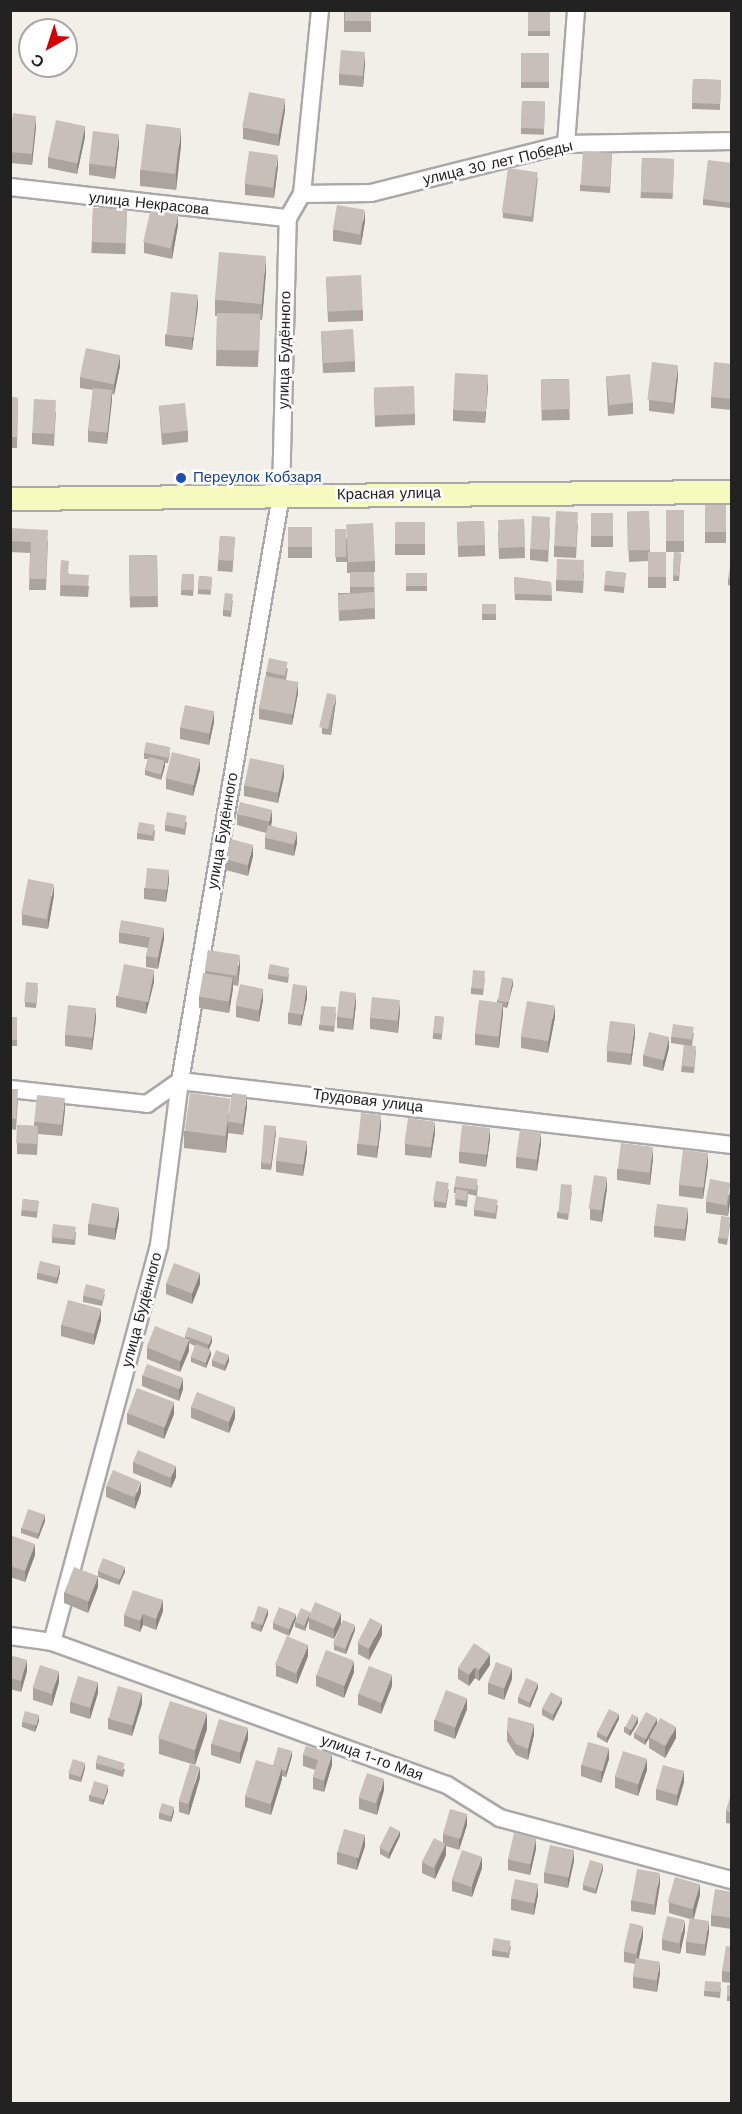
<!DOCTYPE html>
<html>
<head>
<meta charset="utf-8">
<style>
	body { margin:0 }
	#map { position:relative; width:742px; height:2114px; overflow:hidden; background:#f2efe9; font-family:"Work Sans",sans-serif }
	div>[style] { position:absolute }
	.roads { filter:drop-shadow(2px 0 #a9a9a9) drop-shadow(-2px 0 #a9a9a9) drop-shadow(0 2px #a9a9a9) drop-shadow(0 -2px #a9a9a9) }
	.street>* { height:16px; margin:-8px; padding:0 8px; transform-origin:8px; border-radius:8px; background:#fff }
	.secondary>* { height:22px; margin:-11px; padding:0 11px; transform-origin:11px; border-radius:11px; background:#f7fabf }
	.wall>* { inset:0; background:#aba49e; transform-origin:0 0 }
	.shaded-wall>* { inset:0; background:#8b8681 }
	.building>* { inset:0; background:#c7bfb8; transform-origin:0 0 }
	.dots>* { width:16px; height:16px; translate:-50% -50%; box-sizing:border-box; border:3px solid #fff; border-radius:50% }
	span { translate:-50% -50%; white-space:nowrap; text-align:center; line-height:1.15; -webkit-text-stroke:5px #fff; paint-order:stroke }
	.street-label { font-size:15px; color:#222 }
	.transit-label { font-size:15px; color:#164399 }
	.left { translate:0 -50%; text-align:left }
	.frame { position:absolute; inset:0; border:12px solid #222; pointer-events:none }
	.north { position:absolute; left:18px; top:18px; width:60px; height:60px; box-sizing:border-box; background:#fff; border:2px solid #a7a7a7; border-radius:50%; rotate:219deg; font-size:16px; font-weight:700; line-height:24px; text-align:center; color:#222 }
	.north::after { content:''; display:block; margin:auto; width:21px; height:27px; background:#d40000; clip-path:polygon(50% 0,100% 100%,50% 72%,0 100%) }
</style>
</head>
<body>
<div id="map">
	<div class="roads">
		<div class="street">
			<div style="left:566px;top:144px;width:134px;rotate:-85.7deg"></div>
			<div style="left:10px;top:187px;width:280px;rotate:6.4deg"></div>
			<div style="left:302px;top:194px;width:69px;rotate:-0.8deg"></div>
			<div style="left:371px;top:193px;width:201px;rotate:-14.1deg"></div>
			<div style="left:566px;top:144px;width:166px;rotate:-1deg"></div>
			<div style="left:10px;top:1089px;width:138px;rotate:6.2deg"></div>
			<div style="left:147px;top:1104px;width:40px;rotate:-34.9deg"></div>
			<div style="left:180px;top:1081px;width:556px;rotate:6.61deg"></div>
			<div style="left:10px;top:1636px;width:42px;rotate:8.1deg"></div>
			<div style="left:52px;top:1642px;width:420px;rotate:19.9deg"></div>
			<div style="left:447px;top:1785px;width:62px;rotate:31.9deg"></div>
			<div style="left:500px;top:1818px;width:240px;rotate:15deg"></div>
			<div style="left:52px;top:1642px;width:411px;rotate:-74.9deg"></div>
			<div style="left:159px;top:1245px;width:165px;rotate:-82.7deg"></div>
			<div style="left:180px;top:1081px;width:595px;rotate:-80.22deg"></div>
			<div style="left:281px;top:495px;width:277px;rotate:-88.6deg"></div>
			<div style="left:288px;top:218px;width:28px;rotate:-60deg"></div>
			<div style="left:302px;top:194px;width:185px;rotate:-84.4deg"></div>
		</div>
		<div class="secondary">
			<div style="left:10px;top:499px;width:722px;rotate:-0.56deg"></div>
		</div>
	</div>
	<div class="wall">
		<div style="left:344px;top:10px;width:27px;height:22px"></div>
		<div style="left:528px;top:10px;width:22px;height:26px"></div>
		<div style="left:521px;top:53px;width:28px;height:35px"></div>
		<div style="clip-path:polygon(365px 63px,363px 87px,339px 85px,339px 74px)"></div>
		<div style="left:693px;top:79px;width:28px;height:30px;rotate:2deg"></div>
		<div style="left:522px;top:101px;width:23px;height:33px;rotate:2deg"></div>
		<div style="clip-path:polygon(285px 110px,279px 146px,243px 139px,243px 128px)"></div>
		<div style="clip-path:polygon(36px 127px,32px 165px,10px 163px,10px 133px)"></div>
		<div style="clip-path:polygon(85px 137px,77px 174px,48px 168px,48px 157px)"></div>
		<div style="clip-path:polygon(119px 145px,115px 179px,89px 175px,89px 164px)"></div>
		<div style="clip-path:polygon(181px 145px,176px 190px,140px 186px,140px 170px)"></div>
		<div style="clip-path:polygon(612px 153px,610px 193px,580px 191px,580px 185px)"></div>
		<div style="left:642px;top:158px;width:32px;height:40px;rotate:2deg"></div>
		<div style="clip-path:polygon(732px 163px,731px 208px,703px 205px,703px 199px)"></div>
		<div style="clip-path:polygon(278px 166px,274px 198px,245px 195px,245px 184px)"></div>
		<div style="clip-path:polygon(538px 177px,533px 222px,503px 218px,503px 213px)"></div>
		<div style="left:93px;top:208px;width:34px;height:45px;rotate:2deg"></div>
		<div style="clip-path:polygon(365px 221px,361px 245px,333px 241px,333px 230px)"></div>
		<div style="clip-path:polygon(178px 225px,172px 259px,144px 253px,144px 242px)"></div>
		<div style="clip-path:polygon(266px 272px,262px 320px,260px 320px,258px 367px,216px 366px,217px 316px,215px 316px,215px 300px)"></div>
		<div style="clip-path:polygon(326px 277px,363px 310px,363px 321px,328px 322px)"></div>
		<div style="clip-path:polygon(198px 306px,192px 350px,165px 346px,165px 335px)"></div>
		<div style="clip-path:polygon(321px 331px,355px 361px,355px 372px,323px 373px)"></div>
		<div style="clip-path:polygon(732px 364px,732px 410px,711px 408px,711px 397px)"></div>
		<div style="clip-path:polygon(120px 366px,114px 395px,112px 394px,107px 444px,88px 442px,88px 431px,93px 390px,80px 388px,80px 377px)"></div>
		<div style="clip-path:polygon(606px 376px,633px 403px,633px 414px,608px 416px)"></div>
		<div style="clip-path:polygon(678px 376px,674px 414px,649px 411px,649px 400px)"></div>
		<div style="left:569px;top:379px;width:41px;height:28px;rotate:89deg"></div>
		<div style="clip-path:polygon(488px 386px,485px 423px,453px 421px,453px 410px)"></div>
		<div style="clip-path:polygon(374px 388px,415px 414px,415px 425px,375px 427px)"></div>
		<div style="clip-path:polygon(10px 397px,18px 398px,17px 448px,10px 448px)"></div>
		<div style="clip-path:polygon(159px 406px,188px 431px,188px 442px,162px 445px)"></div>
		<div style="clip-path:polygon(56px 411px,54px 446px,32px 444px,32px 433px)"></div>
		<div style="left:705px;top:505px;width:21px;height:38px"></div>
		<div style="left:666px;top:510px;width:18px;height:42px"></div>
		<div style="clip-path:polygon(649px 511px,650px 552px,666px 552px,666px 588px,648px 588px,648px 561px,629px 562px,627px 512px)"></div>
		<div style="left:591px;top:513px;width:22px;height:34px"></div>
		<div style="clip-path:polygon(524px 519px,525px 558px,499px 559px,498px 531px)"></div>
		<div style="left:484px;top:521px;width:35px;height:27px;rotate:88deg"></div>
		<div style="left:425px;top:522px;width:33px;height:30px;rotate:90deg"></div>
		<div style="clip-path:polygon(578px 523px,576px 558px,554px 557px,554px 546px)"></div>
		<div style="left:312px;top:527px;width:31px;height:24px;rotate:90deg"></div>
		<div style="clip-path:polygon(10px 528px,48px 541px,46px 590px,29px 590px,30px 553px,10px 552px)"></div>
		<div style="clip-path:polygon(550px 528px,548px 562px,530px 560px,530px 549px)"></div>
		<div style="clip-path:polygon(335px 529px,375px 561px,375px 572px,374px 572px,375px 619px,339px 621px,338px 593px,350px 593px,350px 573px,347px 573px,347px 562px,336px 562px)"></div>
		<div style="left:220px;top:536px;width:15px;height:35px;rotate:4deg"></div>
		<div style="clip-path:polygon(674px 552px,681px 553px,679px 581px,673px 581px)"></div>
		<div style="left:157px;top:555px;width:52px;height:28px;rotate:89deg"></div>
		<div style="clip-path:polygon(61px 560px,69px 574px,89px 586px,88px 597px,60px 596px)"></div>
		<div style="clip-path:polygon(732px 561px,732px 586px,728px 585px,728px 579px)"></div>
		<div style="clip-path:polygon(584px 571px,583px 593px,556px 591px,556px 580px)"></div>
		<div style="left:606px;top:571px;width:20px;height:20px;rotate:6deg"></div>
		<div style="left:427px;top:573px;width:18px;height:21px;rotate:90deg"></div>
		<div style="clip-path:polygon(182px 574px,194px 580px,193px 596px,181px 595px)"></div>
		<div style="left:199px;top:576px;width:13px;height:18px;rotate:4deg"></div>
		<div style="clip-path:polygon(514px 577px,551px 582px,552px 601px,515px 600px)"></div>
		<div style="clip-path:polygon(233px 600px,231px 617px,223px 616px,223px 610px)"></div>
		<div style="left:496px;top:604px;width:16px;height:14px;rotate:90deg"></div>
		<div style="clip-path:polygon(288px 668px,286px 680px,298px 693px,292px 725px,259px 719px,259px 708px,266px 677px,266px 672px)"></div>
		<div style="clip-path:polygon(336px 700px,331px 735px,322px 734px,322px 728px)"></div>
		<div style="clip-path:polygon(214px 722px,209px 745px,180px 739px,180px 727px)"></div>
		<div style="clip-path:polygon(144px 753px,170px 753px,168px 763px,165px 763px,165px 766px,161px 780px,145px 775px,145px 770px,148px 759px,144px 759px)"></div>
		<div style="clip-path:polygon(200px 770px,193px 796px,166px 789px,166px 778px)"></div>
		<div style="clip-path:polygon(284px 776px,278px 803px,244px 796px,244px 785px)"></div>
		<div style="clip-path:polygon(237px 814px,272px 821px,271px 825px,297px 843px,294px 856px,265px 849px,265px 838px,266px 833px,237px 825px)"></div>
		<div style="clip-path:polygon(187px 822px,185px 835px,165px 831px,165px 825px)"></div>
		<div style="clip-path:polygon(155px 830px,154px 841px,137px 839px,137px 833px)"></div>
		<div style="clip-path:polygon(253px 856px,248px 876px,226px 870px,226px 859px)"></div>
		<div style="clip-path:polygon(169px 881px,166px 902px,144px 899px,144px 888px)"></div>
		<div style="clip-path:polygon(54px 895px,48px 929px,22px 925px,22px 914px)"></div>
		<div style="clip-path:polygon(119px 932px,164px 939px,158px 969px,146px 967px,146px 956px,148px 948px,119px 943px)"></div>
		<div style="clip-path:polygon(208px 950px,240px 966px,238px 986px,233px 985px,229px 1013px,199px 1008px,199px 997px,205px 973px)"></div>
		<div style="clip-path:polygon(268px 974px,289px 974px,288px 983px,268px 979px)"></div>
		<div style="clip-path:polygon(485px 977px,483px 995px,471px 994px,471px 988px)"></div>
		<div style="clip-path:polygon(154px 982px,146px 1014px,116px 1007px,116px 996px)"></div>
		<div style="clip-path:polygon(513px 985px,507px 1008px,503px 1007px,499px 1048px,475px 1045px,475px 1034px,497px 1003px,497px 1000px)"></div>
		<div style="clip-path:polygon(38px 988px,36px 1008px,25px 1007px,25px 1002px)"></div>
		<div style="clip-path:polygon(307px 998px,301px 1026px,288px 1024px,288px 1013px)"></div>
		<div style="clip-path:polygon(263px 1000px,259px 1022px,236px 1017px,236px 1006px)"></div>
		<div style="clip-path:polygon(356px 1004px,353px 1030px,337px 1028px,337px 1017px)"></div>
		<div style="clip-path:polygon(400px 1011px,398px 1033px,370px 1029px,370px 1018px)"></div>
		<div style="clip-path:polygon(336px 1013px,334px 1032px,319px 1030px,319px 1025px)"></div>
		<div style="left:435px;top:1016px;width:9px;height:23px;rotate:6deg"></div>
		<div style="left:10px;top:1017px;width:7px;height:29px"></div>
		<div style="clip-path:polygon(555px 1017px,548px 1053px,521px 1048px,521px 1037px)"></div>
		<div style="clip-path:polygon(96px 1019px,92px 1050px,65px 1046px,65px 1035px)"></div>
		<div style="clip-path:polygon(694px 1033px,692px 1045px,696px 1051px,694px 1073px,681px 1072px,684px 1045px,671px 1043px,671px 1037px)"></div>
		<div style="clip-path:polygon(635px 1035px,631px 1065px,607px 1062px,607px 1051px)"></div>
		<div style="clip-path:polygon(669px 1048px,663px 1071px,643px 1066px,643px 1055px)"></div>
		<div style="clip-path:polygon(10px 1089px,18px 1100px,16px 1130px,10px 1129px)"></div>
		<div style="clip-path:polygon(247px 1106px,243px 1135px,228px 1133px,226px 1153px,184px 1148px,184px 1131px)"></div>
		<div style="clip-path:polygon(65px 1109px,62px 1136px,38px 1134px,37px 1155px,17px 1154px,17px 1125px,34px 1126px,34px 1122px)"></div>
		<div style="clip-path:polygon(381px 1126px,377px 1158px,357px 1155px,357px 1144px)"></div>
		<div style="clip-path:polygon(276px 1132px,271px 1170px,261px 1169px,261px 1163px)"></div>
		<div style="clip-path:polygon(435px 1133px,431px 1158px,405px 1155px,405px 1144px)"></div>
		<div style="clip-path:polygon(490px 1139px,486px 1167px,459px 1163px,459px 1152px)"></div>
		<div style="clip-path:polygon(541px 1143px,537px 1171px,516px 1168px,516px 1157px)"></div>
		<div style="clip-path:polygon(307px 1152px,303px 1176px,276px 1172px,276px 1161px)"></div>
		<div style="clip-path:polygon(653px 1158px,650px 1185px,617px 1180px,617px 1169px)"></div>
		<div style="clip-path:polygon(708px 1164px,703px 1199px,679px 1196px,679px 1185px)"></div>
		<div style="clip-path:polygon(478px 1185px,477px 1196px,468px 1194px,467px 1207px,455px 1205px,456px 1193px,454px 1193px,454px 1187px)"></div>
		<div style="clip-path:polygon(607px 1188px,602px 1222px,590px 1220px,590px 1209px)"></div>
		<div style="clip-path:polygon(449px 1189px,446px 1208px,434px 1207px,434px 1201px)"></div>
		<div style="clip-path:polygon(572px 1191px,568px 1220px,557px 1218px,557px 1213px)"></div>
		<div style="clip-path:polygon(731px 1194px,728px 1216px,706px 1213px,706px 1202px)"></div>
		<div style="left:23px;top:1199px;width:16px;height:17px;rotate:7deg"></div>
		<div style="clip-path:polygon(498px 1205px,496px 1219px,474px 1216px,474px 1210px)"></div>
		<div style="clip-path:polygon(119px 1219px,115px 1240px,88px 1235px,88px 1224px)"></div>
		<div style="clip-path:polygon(688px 1219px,685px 1241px,654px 1237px,654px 1226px)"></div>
		<div style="clip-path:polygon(730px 1223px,727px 1245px,718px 1243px,718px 1238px)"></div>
		<div style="clip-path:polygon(76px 1232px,75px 1245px,52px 1243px,52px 1237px)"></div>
		<div style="clip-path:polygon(60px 1272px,57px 1284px,37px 1279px,37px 1273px)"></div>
		<div style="clip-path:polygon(166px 1283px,200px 1284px,192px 1304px,166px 1294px)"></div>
		<div style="clip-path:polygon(105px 1294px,102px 1306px,83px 1302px,83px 1296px)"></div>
		<div style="clip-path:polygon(101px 1320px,94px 1345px,61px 1336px,61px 1325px)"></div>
		<div style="clip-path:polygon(185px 1336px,212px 1342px,209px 1349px,211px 1355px,206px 1368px,191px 1362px,191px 1357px,195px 1346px,189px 1343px,189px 1351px,180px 1372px,147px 1359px,147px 1348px,185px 1338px)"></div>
		<div style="clip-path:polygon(212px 1360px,229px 1361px,225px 1371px,212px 1366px)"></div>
		<div style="clip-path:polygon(142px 1375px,183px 1389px,179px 1401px,142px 1386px)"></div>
		<div style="clip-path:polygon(191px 1407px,235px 1418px,229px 1433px,191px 1418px)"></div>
		<div style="clip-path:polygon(127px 1413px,174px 1414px,164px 1439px,127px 1424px)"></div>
		<div style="clip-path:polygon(133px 1462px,176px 1477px,171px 1488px,133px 1473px)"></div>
		<div style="clip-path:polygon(106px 1486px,141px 1493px,135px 1509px,106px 1497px)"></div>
		<div style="clip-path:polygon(45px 1521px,38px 1539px,21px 1533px,21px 1528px)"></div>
		<div style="clip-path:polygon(10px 1535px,35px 1555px,25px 1582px,10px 1577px)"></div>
		<div style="clip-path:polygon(98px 1571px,125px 1572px,119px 1585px,98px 1577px)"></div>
		<div style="clip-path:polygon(98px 1587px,88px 1613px,64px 1603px,64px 1592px)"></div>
		<div style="clip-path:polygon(163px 1611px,156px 1630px,143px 1625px,140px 1632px,124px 1626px,124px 1615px)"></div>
		<div style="clip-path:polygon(268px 1615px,261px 1632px,251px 1628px,251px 1622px)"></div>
		<div style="clip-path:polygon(310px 1615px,341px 1624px,334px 1639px,309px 1629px,309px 1620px,305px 1631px,295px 1627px,295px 1622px)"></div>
		<div style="clip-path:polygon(296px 1619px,289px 1636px,273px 1629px,273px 1623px)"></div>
		<div style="clip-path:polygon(355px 1630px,346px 1654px,334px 1650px,334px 1644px)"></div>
		<div style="clip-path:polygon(382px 1635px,369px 1660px,358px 1654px,358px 1643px)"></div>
		<div style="clip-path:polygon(10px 1655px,27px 1671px,21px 1692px,10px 1689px)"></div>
		<div style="clip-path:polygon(308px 1656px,297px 1684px,276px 1676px,276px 1665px)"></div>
		<div style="clip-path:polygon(490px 1665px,479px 1681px,475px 1678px,469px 1686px,458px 1679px,458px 1668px)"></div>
		<div style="clip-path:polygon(354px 1672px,344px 1698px,316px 1686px,316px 1675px)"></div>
		<div style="clip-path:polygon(512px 1679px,504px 1700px,488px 1694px,488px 1683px)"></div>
		<div style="clip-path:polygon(59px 1682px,52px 1706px,33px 1700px,33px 1688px)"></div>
		<div style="clip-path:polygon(392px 1686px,381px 1714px,358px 1705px,358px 1694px)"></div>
		<div style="clip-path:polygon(538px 1688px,530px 1708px,518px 1703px,518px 1697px)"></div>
		<div style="clip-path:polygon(98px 1693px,90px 1719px,70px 1713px,70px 1702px)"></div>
		<div style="clip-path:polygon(562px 1703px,553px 1721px,542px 1715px,542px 1709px)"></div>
		<div style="clip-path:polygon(142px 1704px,132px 1736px,108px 1729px,108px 1718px)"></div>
		<div style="clip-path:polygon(467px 1709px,455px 1739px,434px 1731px,434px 1720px)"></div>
		<div style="clip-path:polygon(619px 1719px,607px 1743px,597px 1737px,597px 1732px)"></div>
		<div style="clip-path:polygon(39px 1721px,35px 1732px,22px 1727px,22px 1722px)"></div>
		<div style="clip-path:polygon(657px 1722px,676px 1738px,665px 1758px,649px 1748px,649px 1738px,645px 1745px,634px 1738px,634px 1733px)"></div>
		<div style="clip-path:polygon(638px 1723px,630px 1736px,624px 1732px,624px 1727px)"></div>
		<div style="clip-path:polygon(207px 1729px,195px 1765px,159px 1754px,159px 1738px)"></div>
		<div style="clip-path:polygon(507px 1730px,534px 1735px,528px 1760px,516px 1755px,507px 1741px)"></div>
		<div style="clip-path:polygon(248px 1739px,240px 1764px,211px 1755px,211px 1744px)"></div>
		<div style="clip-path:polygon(306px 1746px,332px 1765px,324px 1792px,313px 1789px,313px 1777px,315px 1770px,303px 1766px,303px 1755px)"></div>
		<div style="clip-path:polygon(292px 1756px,286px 1777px,282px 1776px,282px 1779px,271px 1815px,245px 1807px,245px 1796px,273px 1765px)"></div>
		<div style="clip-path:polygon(609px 1759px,601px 1783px,581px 1776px,581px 1765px)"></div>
		<div style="clip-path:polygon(96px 1763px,125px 1769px,123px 1777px,96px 1769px)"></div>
		<div style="clip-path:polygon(85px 1768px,81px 1782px,69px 1779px,69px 1773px)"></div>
		<div style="clip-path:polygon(647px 1770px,638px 1796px,615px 1788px,615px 1777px)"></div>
		<div style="clip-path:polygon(200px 1778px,189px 1815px,179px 1812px,179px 1801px)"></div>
		<div style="clip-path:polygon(684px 1782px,677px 1806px,656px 1800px,656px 1789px)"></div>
		<div style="clip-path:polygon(384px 1790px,377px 1815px,359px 1809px,359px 1798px)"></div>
		<div style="clip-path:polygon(108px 1791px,103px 1805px,89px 1801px,89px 1795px)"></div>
		<div style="clip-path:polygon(732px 1792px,732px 1824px,726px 1823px,726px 1811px)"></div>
		<div style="clip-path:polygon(174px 1812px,171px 1822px,159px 1819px,159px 1813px)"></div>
		<div style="clip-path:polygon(467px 1825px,459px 1850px,446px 1846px,446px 1855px,435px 1879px,422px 1873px,422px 1862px,443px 1843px,443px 1834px)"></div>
		<div style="clip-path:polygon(400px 1836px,389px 1859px,380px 1854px,380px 1848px)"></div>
		<div style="clip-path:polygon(365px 1846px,357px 1870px,337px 1864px,337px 1852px)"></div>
		<div style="clip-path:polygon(536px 1849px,530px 1875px,508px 1870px,508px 1859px)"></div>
		<div style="clip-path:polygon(574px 1861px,568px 1888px,544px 1883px,544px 1872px)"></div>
		<div style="clip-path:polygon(482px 1868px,472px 1897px,452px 1891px,452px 1880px)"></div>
		<div style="clip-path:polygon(603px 1869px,596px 1894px,583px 1890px,583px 1885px)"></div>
		<div style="clip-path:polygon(660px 1884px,655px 1915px,631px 1911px,631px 1900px)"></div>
		<div style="clip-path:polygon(732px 1892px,732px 1929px,711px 1926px,711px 1915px)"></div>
		<div style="clip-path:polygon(538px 1895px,534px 1915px,511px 1910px,511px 1899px)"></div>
		<div style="clip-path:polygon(700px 1895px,694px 1919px,709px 1932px,705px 1956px,686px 1953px,686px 1942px,690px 1919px,669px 1913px,669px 1902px)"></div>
		<div style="clip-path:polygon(685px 1931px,680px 1954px,662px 1950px,662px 1939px)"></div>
		<div style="clip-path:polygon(643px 1937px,639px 1958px,660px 1973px,657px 1992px,633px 1988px,633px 1977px,635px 1964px,624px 1962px,624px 1951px)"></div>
		<div style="clip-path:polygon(511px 1946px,509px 1958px,492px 1956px,492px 1950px)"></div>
		<div style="clip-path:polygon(732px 1947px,732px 1983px,722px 1982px,722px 1971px)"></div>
		<div style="left:727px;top:1985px;width:5px;height:16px"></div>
		<div style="clip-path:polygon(721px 1988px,720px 1998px,704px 1996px,704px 1991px)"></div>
	</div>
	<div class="shaded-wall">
		<div style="clip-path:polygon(365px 52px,365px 63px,363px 87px,363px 76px)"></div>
		<div style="clip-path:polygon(285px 99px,285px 110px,279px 146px,279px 135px)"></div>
		<div style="clip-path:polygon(36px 116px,36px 127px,32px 165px,32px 154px)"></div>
		<div style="clip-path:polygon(85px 126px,85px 137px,77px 174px,77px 163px)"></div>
		<div style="clip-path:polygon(181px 128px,181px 145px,176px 190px,176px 174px)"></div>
		<div style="clip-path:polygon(119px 134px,119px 145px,115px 179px,115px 168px)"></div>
		<div style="clip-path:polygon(278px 155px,278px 166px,274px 198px,274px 187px)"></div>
		<div style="clip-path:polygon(365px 210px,365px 221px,361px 245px,361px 234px)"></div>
		<div style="clip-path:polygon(178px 214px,178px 225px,172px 259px,172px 248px)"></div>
		<div style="clip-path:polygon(266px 256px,266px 272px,262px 320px,262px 304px)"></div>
		<div style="clip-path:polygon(198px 295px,198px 306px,192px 350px,192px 339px)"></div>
		<div style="clip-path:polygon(120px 355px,120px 366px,114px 395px,114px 384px)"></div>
		<div style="clip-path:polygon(678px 365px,678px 376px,674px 414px,674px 403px)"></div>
		<div style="clip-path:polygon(488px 375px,488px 386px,485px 423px,485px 412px)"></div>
		<div style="clip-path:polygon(112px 390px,112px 401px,107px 444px,107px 433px)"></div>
		<div style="clip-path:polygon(298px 682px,298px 693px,292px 725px,292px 714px)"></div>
		<div style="clip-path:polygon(336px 695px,336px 700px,331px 735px,331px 730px)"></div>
		<div style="clip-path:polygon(214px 711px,214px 722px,209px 745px,209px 734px)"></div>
		<div style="clip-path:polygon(200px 759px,200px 770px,193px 796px,193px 785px)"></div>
		<div style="clip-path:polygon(165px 761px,165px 766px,161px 780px,161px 774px)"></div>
		<div style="clip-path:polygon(284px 765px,284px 776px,278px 803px,278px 792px)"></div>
		<div style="clip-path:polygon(272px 810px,272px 821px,269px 833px,269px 822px)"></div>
		<div style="clip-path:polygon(297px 832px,297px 843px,294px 856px,294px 845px)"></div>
		<div style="clip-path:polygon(253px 845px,253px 856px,248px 876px,248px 865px)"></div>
		<div style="clip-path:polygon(169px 870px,169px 881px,166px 902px,166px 891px)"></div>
		<div style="clip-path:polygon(54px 884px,54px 895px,48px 929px,48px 918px)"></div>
		<div style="clip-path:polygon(164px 928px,164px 939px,158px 969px,158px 958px)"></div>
		<div style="clip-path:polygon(240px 955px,240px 966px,238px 986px,238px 975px)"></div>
		<div style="clip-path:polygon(154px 970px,154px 982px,146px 1014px,146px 1003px)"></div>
		<div style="clip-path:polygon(233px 978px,233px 989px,229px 1013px,229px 1002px)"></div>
		<div style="clip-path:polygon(513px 979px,513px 985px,507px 1008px,507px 1002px)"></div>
		<div style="clip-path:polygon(307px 986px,307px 998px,301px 1026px,301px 1015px)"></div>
		<div style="clip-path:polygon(263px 989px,263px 1000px,259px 1022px,259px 1011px)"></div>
		<div style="clip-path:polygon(356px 993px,356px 1004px,353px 1030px,353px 1019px)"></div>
		<div style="clip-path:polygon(400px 1000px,400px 1011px,398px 1033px,398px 1022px)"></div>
		<div style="clip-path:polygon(503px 1003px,503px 1014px,499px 1048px,499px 1037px)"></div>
		<div style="clip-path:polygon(555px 1006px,555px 1017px,548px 1053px,548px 1042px)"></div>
		<div style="clip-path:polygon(96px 1008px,96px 1019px,92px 1050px,92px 1038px)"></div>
		<div style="clip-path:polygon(635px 1024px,635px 1035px,631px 1065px,631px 1054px)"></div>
		<div style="clip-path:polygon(669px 1037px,669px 1048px,663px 1071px,663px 1060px)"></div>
		<div style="clip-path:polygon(247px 1095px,247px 1106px,243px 1135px,243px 1124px)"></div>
		<div style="clip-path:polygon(65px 1098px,65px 1109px,62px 1136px,62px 1125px)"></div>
		<div style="clip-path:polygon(231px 1099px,228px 1122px,228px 1133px,226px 1153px,226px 1137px)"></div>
		<div style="clip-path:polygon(381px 1115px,381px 1126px,377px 1158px,377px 1147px)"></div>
		<div style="clip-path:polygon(435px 1122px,435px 1133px,431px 1158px,431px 1147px)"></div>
		<div style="clip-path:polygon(276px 1126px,276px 1132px,271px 1170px,271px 1164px)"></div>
		<div style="clip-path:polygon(490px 1128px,490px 1139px,486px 1167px,486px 1156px)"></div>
		<div style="clip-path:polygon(541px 1132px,541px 1143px,537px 1171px,537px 1160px)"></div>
		<div style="clip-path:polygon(307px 1141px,307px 1152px,303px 1176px,303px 1165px)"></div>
		<div style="clip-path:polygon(653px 1147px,653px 1158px,650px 1185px,650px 1174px)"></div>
		<div style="clip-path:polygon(708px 1153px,708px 1164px,703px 1199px,703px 1188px)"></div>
		<div style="clip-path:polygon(607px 1177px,607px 1188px,602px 1222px,602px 1211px)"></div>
		<div style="clip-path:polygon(731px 1183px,731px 1194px,728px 1216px,728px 1205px)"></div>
		<div style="clip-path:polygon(119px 1208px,119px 1219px,115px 1240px,115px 1229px)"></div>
		<div style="clip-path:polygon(688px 1208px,688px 1219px,685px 1241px,685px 1230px)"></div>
		<div style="clip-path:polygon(60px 1266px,60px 1272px,57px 1284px,57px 1278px)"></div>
		<div style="clip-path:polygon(200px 1273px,200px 1284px,192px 1304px,192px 1293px)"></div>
		<div style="clip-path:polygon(101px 1309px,101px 1320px,94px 1345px,94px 1334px)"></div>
		<div style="clip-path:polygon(212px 1336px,212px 1342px,208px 1351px,208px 1345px)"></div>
		<div style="clip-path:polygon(189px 1340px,189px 1351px,180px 1372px,180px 1361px)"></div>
		<div style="clip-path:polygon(211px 1350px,211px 1355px,206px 1368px,206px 1363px)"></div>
		<div style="clip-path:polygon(229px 1355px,229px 1361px,225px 1371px,225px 1366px)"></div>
		<div style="clip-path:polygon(183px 1378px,183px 1389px,179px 1401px,179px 1390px)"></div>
		<div style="clip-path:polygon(174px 1402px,174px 1414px,164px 1439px,164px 1428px)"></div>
		<div style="clip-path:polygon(235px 1407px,235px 1418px,229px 1433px,229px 1422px)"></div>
		<div style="clip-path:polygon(176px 1466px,176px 1477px,171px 1488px,171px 1477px)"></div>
		<div style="clip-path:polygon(141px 1482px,141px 1493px,135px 1509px,135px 1498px)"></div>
		<div style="clip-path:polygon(45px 1515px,45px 1521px,38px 1539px,38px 1534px)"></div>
		<div style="clip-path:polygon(35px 1544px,35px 1555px,25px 1582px,25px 1571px)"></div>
		<div style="clip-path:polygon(125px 1567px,125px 1572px,119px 1585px,119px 1579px)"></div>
		<div style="clip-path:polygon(98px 1576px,98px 1587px,88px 1613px,88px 1602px)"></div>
		<div style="clip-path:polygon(163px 1600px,163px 1611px,156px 1630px,156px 1619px)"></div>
		<div style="clip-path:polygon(268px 1609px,268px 1615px,261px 1632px,261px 1626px)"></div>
		<div style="clip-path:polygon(310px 1612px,310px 1617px,309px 1618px,305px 1631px,305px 1626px)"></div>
		<div style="clip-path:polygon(341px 1613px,341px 1624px,334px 1639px,334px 1628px)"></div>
		<div style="clip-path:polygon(143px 1614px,143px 1625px,140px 1632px,140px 1621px)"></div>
		<div style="clip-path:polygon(296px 1614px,296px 1619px,289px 1636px,289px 1630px)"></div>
		<div style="clip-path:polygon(382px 1624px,382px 1635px,369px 1660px,369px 1649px)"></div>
		<div style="clip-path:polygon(355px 1625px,355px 1630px,346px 1654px,346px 1649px)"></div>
		<div style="clip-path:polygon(308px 1645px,308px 1656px,297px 1684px,297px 1673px)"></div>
		<div style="clip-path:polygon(490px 1654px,490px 1665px,479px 1681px,479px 1670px)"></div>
		<div style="clip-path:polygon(27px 1660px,27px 1671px,21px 1692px,21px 1681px)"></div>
		<div style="clip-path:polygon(354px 1661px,354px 1672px,344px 1698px,344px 1687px)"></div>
		<div style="clip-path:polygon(475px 1667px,475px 1678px,469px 1686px,469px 1675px)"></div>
		<div style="clip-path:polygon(512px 1668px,512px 1679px,504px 1700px,504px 1689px)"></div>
		<div style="clip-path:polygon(59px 1671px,59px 1682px,52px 1706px,52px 1695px)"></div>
		<div style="clip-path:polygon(392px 1675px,392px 1686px,381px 1714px,381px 1703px)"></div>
		<div style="clip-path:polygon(98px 1682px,98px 1693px,90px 1719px,90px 1708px)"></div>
		<div style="clip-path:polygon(538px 1683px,538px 1688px,530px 1708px,530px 1702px)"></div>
		<div style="clip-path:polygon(142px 1693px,142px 1704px,132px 1736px,132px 1725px)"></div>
		<div style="clip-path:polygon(467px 1698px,467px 1709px,455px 1739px,455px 1728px)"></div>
		<div style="clip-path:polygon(562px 1698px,562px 1703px,553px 1721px,553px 1715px)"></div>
		<div style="clip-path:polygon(207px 1713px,207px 1729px,195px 1765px,195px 1749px)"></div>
		<div style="clip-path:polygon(619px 1714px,619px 1719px,607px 1743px,607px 1737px)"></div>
		<div style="clip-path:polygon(39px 1715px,39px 1721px,35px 1732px,35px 1726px)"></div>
		<div style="clip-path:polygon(638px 1717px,638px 1723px,630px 1736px,630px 1730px)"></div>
		<div style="clip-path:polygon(657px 1718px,657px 1724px,645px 1745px,645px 1739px)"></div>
		<div style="clip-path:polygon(534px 1724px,534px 1735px,528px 1760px,528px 1749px)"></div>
		<div style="clip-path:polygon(676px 1727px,676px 1738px,665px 1758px,665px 1747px)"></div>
		<div style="clip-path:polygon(248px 1728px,248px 1739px,240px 1764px,240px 1753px)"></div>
		<div style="clip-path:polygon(609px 1748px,609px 1759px,601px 1783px,601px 1772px)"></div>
		<div style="clip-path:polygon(292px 1751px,292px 1756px,286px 1777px,286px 1771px)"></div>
		<div style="clip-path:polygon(332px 1754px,332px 1765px,324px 1792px,324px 1781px)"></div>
		<div style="clip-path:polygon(647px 1759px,647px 1770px,638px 1796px,638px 1785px)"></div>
		<div style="clip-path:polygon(85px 1763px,85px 1768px,81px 1782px,81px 1777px)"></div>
		<div style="clip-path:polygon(200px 1767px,200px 1778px,189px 1815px,189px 1804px)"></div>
		<div style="clip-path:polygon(282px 1768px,282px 1779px,271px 1815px,271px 1804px)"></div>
		<div style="clip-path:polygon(684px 1771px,684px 1782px,677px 1806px,677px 1795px)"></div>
		<div style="clip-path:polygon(384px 1779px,384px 1790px,377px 1815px,377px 1804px)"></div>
		<div style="clip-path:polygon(108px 1785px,108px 1791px,103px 1805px,103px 1800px)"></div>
		<div style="clip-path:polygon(174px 1807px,174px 1812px,171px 1822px,171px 1817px)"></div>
		<div style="clip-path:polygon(467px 1814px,467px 1825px,459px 1850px,459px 1839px)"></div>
		<div style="clip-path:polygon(400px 1831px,400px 1836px,389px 1859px,389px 1853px)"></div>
		<div style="clip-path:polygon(365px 1835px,365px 1846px,357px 1870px,357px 1859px)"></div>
		<div style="clip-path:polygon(536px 1838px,536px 1849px,530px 1875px,530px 1864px)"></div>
		<div style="clip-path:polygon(446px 1844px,446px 1855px,435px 1879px,435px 1868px)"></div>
		<div style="clip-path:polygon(574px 1850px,574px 1861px,568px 1888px,568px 1877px)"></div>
		<div style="clip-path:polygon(482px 1857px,482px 1868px,472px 1897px,472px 1886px)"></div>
		<div style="clip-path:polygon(603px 1864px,603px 1869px,596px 1894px,596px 1888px)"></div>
		<div style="clip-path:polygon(660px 1873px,660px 1884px,655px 1915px,655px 1904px)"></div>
		<div style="clip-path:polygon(538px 1884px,538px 1895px,534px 1915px,534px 1904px)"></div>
		<div style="clip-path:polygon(700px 1884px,700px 1895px,693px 1919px,693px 1908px)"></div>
		<div style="clip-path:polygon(685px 1920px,685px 1931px,680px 1954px,680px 1943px)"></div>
		<div style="clip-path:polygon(709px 1921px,709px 1932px,705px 1956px,705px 1945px)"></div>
		<div style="clip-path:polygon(643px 1926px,643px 1937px,637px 1965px,637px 1954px)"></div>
		<div style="clip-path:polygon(660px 1962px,660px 1973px,657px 1992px,657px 1981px)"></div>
	</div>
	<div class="building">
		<div style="left:345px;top:10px;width:26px;height:11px"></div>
		<div style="left:528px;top:10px;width:22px;height:21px"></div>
		<div style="left:341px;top:50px;width:24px;height:24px;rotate:5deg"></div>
		<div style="left:521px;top:53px;width:28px;height:29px"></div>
		<div style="left:693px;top:79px;width:28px;height:24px;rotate:2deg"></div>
		<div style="left:249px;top:92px;width:37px;height:36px;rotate:11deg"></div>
		<div style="left:522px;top:101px;width:23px;height:27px;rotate:2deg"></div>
		<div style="clip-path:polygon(13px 113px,36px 116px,32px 154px,10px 152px,10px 133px)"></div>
		<div style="left:56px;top:120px;width:30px;height:38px;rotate:12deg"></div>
		<div style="left:146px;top:124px;width:35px;height:46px;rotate:7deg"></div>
		<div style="left:93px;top:131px;width:26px;height:33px;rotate:7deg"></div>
		<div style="left:249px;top:151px;width:29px;height:33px;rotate:8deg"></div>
		<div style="left:583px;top:151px;width:29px;height:34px;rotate:4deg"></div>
		<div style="left:642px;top:158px;width:32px;height:34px;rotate:2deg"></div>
		<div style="clip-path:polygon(708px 160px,732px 163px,731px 203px,703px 199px)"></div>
		<div style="left:508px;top:168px;width:30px;height:45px;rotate:8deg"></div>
		<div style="left:337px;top:205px;width:28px;height:25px;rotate:10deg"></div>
		<div style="left:93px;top:208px;width:34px;height:34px;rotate:2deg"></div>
		<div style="left:151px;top:208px;width:28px;height:35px;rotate:13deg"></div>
		<div style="left:219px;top:252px;width:47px;height:48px;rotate:5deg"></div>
		<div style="left:361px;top:275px;width:35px;height:35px;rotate:87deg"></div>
		<div style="left:171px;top:292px;width:27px;height:43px;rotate:6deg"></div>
		<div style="left:217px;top:313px;width:43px;height:37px;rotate:1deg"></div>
		<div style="left:353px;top:329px;width:32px;height:32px;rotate:86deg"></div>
		<div style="left:86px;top:348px;width:35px;height:30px;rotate:12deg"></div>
		<div style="left:652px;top:362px;width:26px;height:38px;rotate:7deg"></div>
		<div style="clip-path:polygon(714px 362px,732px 364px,732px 399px,711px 397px)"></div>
		<div style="left:455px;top:373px;width:33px;height:37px;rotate:3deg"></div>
		<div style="left:630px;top:374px;width:29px;height:24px;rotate:84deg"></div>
		<div style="left:569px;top:379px;width:30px;height:28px;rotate:88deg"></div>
		<div style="left:414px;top:386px;width:28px;height:40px;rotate:88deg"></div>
		<div style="left:93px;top:388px;width:19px;height:43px;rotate:6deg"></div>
		<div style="clip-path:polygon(10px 397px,18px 398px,17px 437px,10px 437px)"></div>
		<div style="left:34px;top:399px;width:22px;height:34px;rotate:3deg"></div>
		<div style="left:185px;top:403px;width:28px;height:26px;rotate:84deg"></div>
		<div style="left:705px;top:505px;width:21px;height:27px"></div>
		<div style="left:666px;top:510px;width:18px;height:31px"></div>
		<div style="left:556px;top:511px;width:22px;height:35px;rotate:3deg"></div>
		<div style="left:649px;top:511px;width:39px;height:22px;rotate:89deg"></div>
		<div style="left:591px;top:513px;width:22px;height:23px"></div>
		<div style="left:532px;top:516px;width:18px;height:33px;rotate:3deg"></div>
		<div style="left:524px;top:519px;width:28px;height:26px;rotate:88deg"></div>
		<div style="left:484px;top:521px;width:24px;height:27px;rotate:88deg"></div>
		<div style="left:425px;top:522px;width:22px;height:30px;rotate:90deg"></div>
		<div style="left:373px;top:523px;width:38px;height:27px;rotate:87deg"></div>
		<div style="left:312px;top:527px;width:20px;height:24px;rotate:90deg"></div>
		<div style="clip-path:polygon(10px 528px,48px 530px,46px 579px,29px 579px,31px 542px,10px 541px)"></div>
		<div style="left:335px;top:529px;width:11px;height:28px"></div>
		<div style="left:220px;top:536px;width:15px;height:24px;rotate:4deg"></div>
		<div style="left:648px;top:552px;width:18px;height:25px"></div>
		<div style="clip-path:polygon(674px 552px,681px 553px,679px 576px,673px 575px)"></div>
		<div style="left:157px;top:555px;width:41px;height:28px;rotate:89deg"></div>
		<div style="left:557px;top:559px;width:27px;height:21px;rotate:2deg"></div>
		<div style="clip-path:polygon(61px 560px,69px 561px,68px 574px,89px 575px,88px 586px,60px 585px)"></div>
		<div style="clip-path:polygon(731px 561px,732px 561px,732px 580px,728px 579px)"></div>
		<div style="left:606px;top:571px;width:20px;height:14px;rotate:6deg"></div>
		<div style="left:374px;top:572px;width:15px;height:24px;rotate:90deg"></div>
		<div style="left:427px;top:573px;width:13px;height:21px;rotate:90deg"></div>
		<div style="left:182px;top:574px;width:12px;height:16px"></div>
		<div style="left:199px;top:576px;width:13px;height:13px;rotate:4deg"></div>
		<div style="clip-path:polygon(514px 577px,551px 582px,552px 595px,515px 594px)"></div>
		<div style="left:374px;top:592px;width:16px;height:36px;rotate:86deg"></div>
		<div style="left:225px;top:593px;width:8px;height:17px;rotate:7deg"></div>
		<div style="left:496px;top:604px;width:10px;height:14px;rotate:90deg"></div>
		<div style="left:269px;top:658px;width:19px;height:14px;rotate:12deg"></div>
		<div style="left:265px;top:676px;width:34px;height:33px;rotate:10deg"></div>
		<div style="left:327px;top:693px;width:9px;height:35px;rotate:13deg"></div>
		<div style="left:185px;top:705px;width:30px;height:23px;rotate:12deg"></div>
		<div style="left:146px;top:742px;width:25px;height:11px;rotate:12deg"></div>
		<div style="left:172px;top:752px;width:29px;height:27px;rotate:14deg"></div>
		<div style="left:149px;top:757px;width:16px;height:14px;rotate:14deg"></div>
		<div style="left:250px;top:758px;width:35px;height:28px;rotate:12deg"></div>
		<div style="left:240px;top:802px;width:33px;height:12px;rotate:14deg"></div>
		<div style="left:167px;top:812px;width:20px;height:13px;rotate:11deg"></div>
		<div style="left:139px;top:822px;width:16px;height:11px;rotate:11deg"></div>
		<div style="left:268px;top:825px;width:30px;height:13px;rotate:14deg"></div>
		<div style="left:231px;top:839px;width:23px;height:21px;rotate:15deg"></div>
		<div style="left:147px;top:868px;width:22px;height:20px;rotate:5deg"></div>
		<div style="left:28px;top:879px;width:26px;height:36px;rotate:11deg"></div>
		<div style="clip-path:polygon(121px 920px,164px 928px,158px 958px,146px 956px,150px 937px,119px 932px)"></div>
		<div style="left:208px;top:950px;width:32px;height:21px;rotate:9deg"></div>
		<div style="left:124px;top:964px;width:31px;height:33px;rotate:11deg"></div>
		<div style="clip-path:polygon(270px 964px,289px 968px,288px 977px,268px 974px)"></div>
		<div style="left:473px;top:970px;width:12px;height:18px;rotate:5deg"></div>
		<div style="left:203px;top:973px;width:30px;height:24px;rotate:9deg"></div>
		<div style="left:502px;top:977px;width:11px;height:24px;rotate:10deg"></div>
		<div style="left:26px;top:982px;width:12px;height:20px;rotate:5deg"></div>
		<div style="left:240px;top:984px;width:24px;height:22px;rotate:12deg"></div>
		<div style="left:293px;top:984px;width:14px;height:29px;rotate:8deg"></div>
		<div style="left:340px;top:991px;width:16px;height:26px;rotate:7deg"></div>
		<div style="left:372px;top:997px;width:28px;height:21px;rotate:6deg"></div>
		<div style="left:479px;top:1000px;width:24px;height:34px;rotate:7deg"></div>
		<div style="left:527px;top:1001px;width:28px;height:36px;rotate:10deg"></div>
		<div style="left:68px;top:1005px;width:28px;height:30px;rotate:6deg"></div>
		<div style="left:321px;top:1006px;width:15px;height:19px;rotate:4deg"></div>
		<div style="left:435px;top:1016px;width:9px;height:17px;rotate:6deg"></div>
		<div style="left:10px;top:1017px;width:7px;height:23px"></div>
		<div style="left:610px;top:1021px;width:25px;height:30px;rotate:7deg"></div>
		<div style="left:673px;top:1024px;width:21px;height:13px;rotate:8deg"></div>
		<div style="left:649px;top:1032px;width:21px;height:24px;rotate:14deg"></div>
		<div style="left:684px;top:1045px;width:12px;height:21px;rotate:5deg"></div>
		<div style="clip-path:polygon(10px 1089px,18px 1089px,16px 1119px,10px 1118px)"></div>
		<div style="left:190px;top:1093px;width:41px;height:38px;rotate:8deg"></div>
		<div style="left:232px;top:1093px;width:15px;height:29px;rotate:8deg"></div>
		<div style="left:37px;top:1095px;width:28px;height:27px;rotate:6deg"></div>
		<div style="left:361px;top:1113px;width:20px;height:31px;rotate:6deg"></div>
		<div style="left:408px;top:1118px;width:27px;height:26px;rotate:8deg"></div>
		<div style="left:17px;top:1125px;width:21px;height:18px;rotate:3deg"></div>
		<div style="clip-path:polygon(264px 1125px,276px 1126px,271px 1164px,261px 1163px)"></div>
		<div style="left:462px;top:1125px;width:28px;height:27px;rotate:6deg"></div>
		<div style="left:520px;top:1129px;width:21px;height:28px;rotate:8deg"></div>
		<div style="left:279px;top:1137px;width:28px;height:24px;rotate:8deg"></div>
		<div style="left:621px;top:1143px;width:32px;height:26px;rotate:7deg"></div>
		<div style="left:683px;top:1150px;width:25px;height:35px;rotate:7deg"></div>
		<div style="left:594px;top:1175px;width:13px;height:34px;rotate:9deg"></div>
		<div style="left:456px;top:1176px;width:22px;height:11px;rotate:8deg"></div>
		<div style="left:710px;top:1179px;width:21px;height:23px;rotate:11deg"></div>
		<div style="left:436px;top:1181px;width:13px;height:20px;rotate:9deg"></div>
		<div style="left:561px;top:1184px;width:11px;height:29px;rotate:5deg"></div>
		<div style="left:456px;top:1189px;width:12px;height:10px;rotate:9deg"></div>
		<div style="left:476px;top:1196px;width:22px;height:14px;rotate:10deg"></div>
		<div style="left:23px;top:1199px;width:16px;height:11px;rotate:7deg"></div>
		<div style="left:92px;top:1203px;width:27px;height:21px;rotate:10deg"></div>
		<div style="left:657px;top:1204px;width:31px;height:22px;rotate:7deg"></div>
		<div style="left:721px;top:1216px;width:9px;height:22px;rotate:6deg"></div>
		<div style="left:53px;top:1224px;width:23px;height:13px;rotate:7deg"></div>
		<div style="left:40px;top:1261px;width:21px;height:12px;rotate:14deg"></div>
		<div style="left:174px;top:1263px;width:28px;height:22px;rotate:21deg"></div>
		<div style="left:86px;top:1284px;width:20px;height:12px;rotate:15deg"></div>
		<div style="left:68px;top:1300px;width:34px;height:26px;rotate:15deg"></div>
		<div style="left:155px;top:1326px;width:37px;height:23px;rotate:22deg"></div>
		<div style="left:188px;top:1327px;width:26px;height:9px;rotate:21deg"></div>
		<div style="left:196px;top:1344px;width:16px;height:14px;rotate:22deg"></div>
		<div style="left:216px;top:1350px;width:14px;height:11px;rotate:21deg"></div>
		<div style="left:147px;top:1364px;width:39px;height:12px;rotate:21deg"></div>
		<div style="left:137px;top:1388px;width:40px;height:27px;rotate:21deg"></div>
		<div style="left:197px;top:1392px;width:41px;height:16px;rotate:22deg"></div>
		<div style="left:138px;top:1450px;width:41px;height:13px;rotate:23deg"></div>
		<div style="left:113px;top:1470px;width:30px;height:17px;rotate:23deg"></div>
		<div style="left:28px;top:1509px;width:18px;height:20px;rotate:19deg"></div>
		<div style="clip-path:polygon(10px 1535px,35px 1544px,25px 1571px,10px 1566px)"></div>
		<div style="left:103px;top:1558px;width:24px;height:14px;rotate:22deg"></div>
		<div style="left:74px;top:1567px;width:26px;height:27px;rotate:21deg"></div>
		<div style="clip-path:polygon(133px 1590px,163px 1600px,156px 1619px,143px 1614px,140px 1621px,124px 1615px)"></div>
		<div style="left:315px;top:1602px;width:28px;height:17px;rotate:23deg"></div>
		<div style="left:258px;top:1606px;width:10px;height:17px;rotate:17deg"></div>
		<div style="left:279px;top:1607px;width:18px;height:17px;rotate:22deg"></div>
		<div style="left:301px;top:1608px;width:10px;height:15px;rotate:24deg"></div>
		<div style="left:370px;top:1618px;width:13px;height:28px;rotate:27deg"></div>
		<div style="left:343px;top:1620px;width:13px;height:26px;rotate:23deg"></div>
		<div style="left:287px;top:1636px;width:23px;height:31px;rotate:23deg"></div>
		<div style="clip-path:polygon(474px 1643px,490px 1654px,479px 1670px,475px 1667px,469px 1675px,458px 1668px)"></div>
		<div style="left:326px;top:1650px;width:30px;height:27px;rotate:21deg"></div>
		<div style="clip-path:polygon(10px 1655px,27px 1660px,21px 1681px,10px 1678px)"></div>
		<div style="left:496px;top:1662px;width:17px;height:22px;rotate:21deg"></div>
		<div style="left:40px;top:1665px;width:20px;height:24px;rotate:18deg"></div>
		<div style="left:369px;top:1666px;width:25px;height:30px;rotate:21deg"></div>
		<div style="left:78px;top:1676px;width:21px;height:27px;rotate:17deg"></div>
		<div style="left:526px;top:1678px;width:13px;height:21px;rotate:23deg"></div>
		<div style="left:118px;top:1686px;width:25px;height:34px;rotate:16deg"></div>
		<div style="left:446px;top:1690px;width:22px;height:32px;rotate:21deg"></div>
		<div style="left:551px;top:1692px;width:13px;height:19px;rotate:29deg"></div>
		<div style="left:170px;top:1701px;width:39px;height:39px;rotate:18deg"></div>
		<div style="left:609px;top:1709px;width:11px;height:26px;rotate:27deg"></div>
		<div style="left:25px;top:1711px;width:15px;height:11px;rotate:16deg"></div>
		<div style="left:646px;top:1712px;width:13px;height:24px;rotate:29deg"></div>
		<div style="left:632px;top:1714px;width:7px;height:15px;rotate:27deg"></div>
		<div style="clip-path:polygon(508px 1717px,534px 1724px,528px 1749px,516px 1744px,507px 1730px)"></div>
		<div style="left:660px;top:1718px;width:18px;height:22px;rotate:29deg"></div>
		<div style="left:219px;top:1719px;width:30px;height:26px;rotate:17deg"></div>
		<div style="left:588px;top:1742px;width:22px;height:24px;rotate:16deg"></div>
		<div style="clip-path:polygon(306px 1746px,332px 1754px,324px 1781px,313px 1777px,318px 1760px,303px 1755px)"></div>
		<div style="clip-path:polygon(278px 1747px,292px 1751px,286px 1771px,282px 1770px,282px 1768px,273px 1765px)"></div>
		<div style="left:623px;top:1751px;width:25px;height:27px;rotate:18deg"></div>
		<div style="left:98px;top:1755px;width:28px;height:8px;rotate:17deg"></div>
		<div style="left:73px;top:1759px;width:13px;height:15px;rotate:18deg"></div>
		<div style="left:256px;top:1760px;width:27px;height:38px;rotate:17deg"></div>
		<div style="left:190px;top:1764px;width:10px;height:39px;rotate:17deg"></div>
		<div style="left:663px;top:1765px;width:22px;height:25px;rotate:16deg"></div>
		<div style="left:367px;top:1773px;width:18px;height:26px;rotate:19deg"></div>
		<div style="left:94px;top:1781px;width:15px;height:15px;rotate:16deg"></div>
		<div style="clip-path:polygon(732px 1792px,732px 1813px,726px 1811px)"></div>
		<div style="left:162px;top:1803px;width:13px;height:10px;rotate:18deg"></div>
		<div style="left:450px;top:1809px;width:18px;height:26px;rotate:16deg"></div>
		<div style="left:390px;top:1826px;width:11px;height:24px;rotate:27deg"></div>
		<div style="left:344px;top:1829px;width:22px;height:24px;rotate:16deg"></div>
		<div style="left:514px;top:1833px;width:23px;height:27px;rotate:13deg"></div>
		<div style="left:434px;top:1838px;width:13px;height:27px;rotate:27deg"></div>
		<div style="left:550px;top:1845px;width:25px;height:28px;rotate:12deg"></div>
		<div style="left:462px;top:1850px;width:21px;height:32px;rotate:19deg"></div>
		<div style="left:590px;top:1860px;width:14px;height:26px;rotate:17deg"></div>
		<div style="left:637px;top:1869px;width:23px;height:32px;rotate:10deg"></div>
		<div style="left:675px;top:1877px;width:26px;height:26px;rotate:16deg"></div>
		<div style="left:515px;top:1879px;width:24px;height:20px;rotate:12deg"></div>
		<div style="clip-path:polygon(715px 1889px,732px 1892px,732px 1918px,711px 1915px)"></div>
		<div style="left:667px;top:1916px;width:18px;height:24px;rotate:13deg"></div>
		<div style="left:690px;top:1918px;width:19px;height:24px;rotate:9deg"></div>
		<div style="left:630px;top:1923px;width:13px;height:29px;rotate:13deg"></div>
		<div style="left:494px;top:1938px;width:17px;height:12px;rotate:10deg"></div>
		<div style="clip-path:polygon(726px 1946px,732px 1947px,732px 1972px,722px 1971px)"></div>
		<div style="left:636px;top:1958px;width:24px;height:19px;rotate:9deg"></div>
		<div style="left:705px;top:1981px;width:16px;height:10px;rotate:4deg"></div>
		<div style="left:727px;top:1985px;width:5px;height:11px"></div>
	</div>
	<div class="dots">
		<div style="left:181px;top:478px;background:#1a4fb4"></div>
	</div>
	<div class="street-label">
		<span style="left:498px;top:163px;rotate:-13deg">улица 30 лет Победы</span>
		<span style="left:149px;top:204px;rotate:6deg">улица Некрасова</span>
		<span style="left:285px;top:350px;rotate:-89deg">улица Будённого</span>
		<span style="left:389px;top:494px;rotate:-1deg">Красная улица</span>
		<span style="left:223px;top:831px;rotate:-80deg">улица Будённого</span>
		<span style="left:368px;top:1101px;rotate:7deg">Трудовая улица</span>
		<span style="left:142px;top:1310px;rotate:-75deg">улица Будённого</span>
		<span style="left:372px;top:1758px;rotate:20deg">улица 1-го Мая</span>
	</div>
	<div class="transit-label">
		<span class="left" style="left:193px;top:478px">Переулок Кобзаря</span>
	</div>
	<div class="frame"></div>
	<div class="north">С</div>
</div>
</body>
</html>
